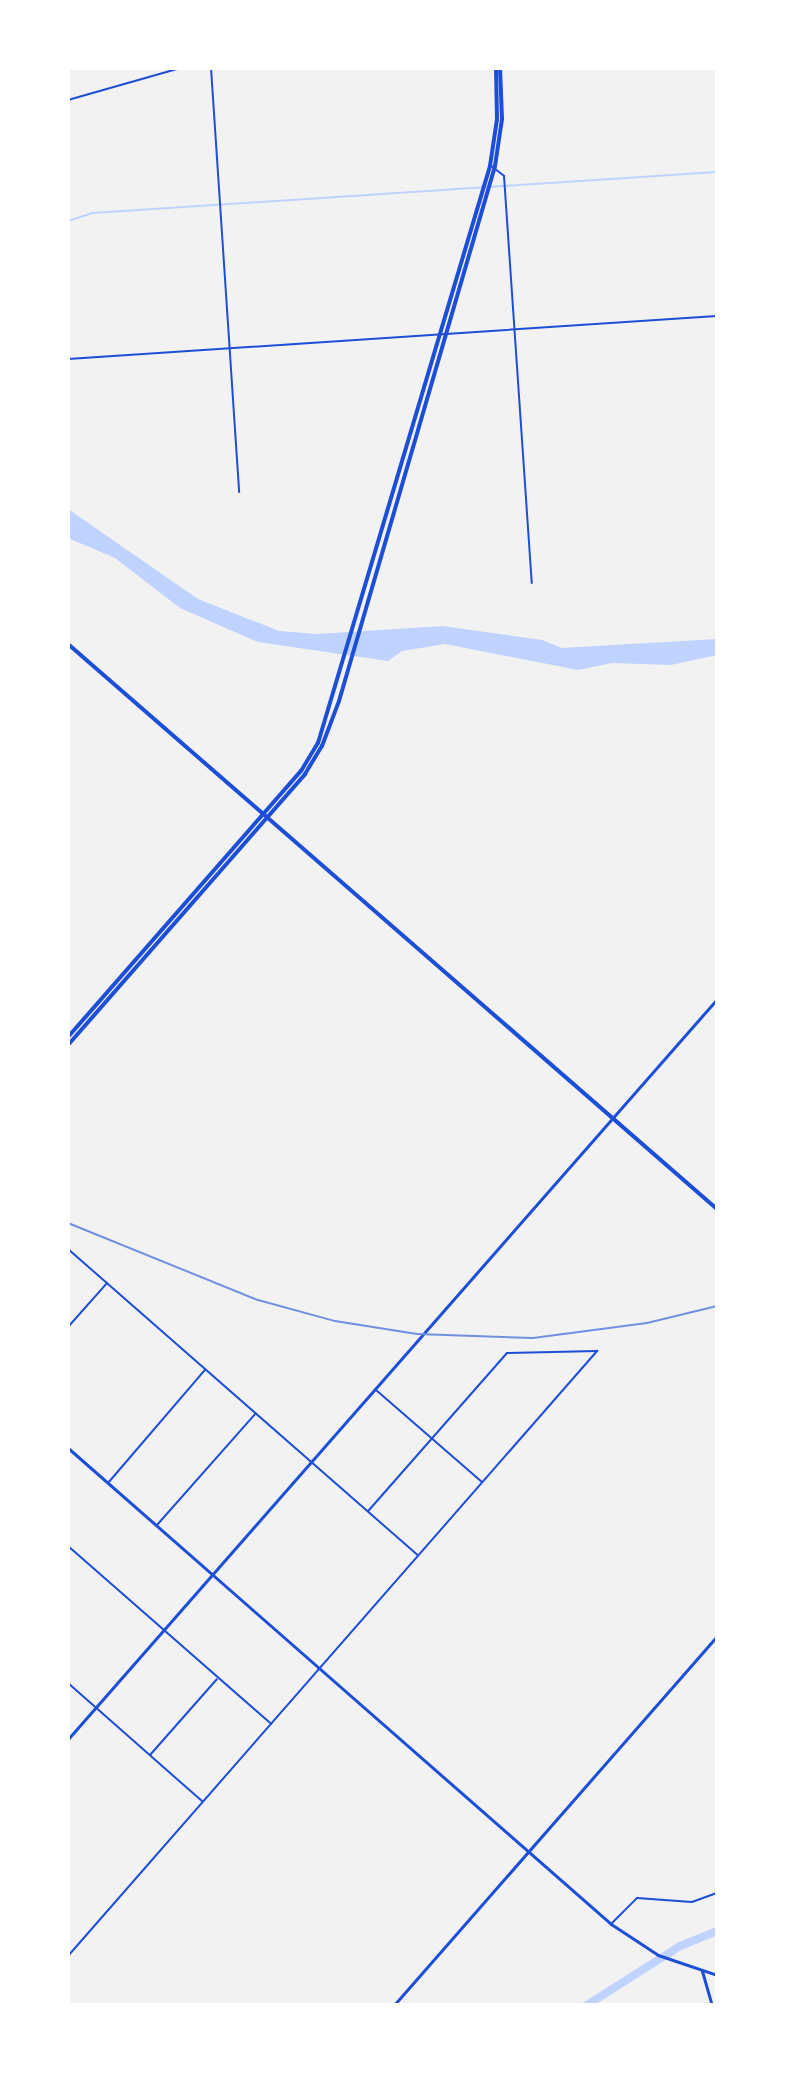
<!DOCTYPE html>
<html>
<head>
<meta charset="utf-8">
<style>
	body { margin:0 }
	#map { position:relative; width:785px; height:2073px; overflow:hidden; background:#f2f2f2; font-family:"Sofia Sans Condensed",sans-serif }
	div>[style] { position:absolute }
	.water>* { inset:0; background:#bfd3fe }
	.stream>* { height:2px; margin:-1px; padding:0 1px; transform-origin:1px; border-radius:1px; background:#bfd3fe }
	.river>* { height:8px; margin:-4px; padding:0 4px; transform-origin:4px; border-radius:4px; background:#bfd3fe }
	.minor>* { height:2px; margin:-1px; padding:0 1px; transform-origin:1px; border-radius:1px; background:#1d4ed8 }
	.tertiary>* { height:3px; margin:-1.5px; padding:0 1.5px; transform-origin:1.5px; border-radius:1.5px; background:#1d4ed8 }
	.primary>* { height:4px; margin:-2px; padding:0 2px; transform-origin:2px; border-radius:2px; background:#1d4ed8 }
	.rail>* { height:2px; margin:-1px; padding:0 1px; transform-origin:1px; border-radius:1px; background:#7290e2 }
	span { translate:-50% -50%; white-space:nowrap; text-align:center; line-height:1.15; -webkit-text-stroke:6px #fff; paint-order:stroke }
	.frame { position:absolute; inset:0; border:70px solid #fff; pointer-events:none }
</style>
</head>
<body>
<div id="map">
	<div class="water">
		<div style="clip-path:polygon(68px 509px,198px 599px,279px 631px,317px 634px,443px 626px,542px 640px,562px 648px,717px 639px,717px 655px,671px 665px,612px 663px,578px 670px,445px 644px,402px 651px,388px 661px,258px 642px,180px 608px,115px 558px,68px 538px)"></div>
	</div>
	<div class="stream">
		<div style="left:68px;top:221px;width:25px;rotate:-18deg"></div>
		<div style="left:92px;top:213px;width:626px;rotate:-3.75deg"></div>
	</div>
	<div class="river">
		<div style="left:587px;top:2005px;width:110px;rotate:-32.4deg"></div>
		<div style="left:680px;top:1946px;width:40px;rotate:-22deg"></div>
	</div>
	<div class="minor">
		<div style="left:211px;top:68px;width:425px;rotate:86.2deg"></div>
		<div style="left:68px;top:100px;width:116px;rotate:-15.9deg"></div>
		<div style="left:490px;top:165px;width:18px;rotate:38deg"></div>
		<div style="left:504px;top:176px;width:408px;rotate:86.1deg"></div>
		<div style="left:68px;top:359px;width:650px;rotate:-3.79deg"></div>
		<div style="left:68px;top:1249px;width:465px;rotate:41.2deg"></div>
		<div style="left:68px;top:1327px;width:59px;rotate:-48.4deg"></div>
		<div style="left:376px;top:1390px;width:140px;rotate:41deg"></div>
		<div style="left:108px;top:1483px;width:149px;rotate:-49.4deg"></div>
		<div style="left:157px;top:1525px;width:149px;rotate:-48.5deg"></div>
		<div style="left:68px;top:1546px;width:270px;rotate:41.2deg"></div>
		<div style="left:68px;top:1683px;width:179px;rotate:41.4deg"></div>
		<div style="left:150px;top:1755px;width:101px;rotate:-48.6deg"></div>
		<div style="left:611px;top:1924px;width:37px;rotate:-45deg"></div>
		<div style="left:637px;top:1898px;width:55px;rotate:4.2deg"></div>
		<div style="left:692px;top:1902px;width:27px;rotate:-20deg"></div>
		<div style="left:68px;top:1956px;width:804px;rotate:-48.83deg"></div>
		<div style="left:597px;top:1351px;width:90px;rotate:178.7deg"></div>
		<div style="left:507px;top:1353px;width:210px;rotate:131.3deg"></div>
	</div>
	<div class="tertiary">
		<div style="left:68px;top:1448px;width:722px;rotate:41.24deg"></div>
		<div style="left:611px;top:1924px;width:56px;rotate:33.4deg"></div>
		<div style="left:658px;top:1955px;width:62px;rotate:18.7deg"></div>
		<div style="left:68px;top:1739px;width:984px;rotate:-48.75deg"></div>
		<div style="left:702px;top:1971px;width:35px;rotate:74deg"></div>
		<div style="left:394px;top:2005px;width:490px;rotate:-48.8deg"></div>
	</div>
	<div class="primary">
		<div style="left:68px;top:644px;width:860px;rotate:41.04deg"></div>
		<div style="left:68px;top:1037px;width:354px;rotate:-48.8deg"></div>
		<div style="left:301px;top:771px;width:33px;rotate:-59deg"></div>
		<div style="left:318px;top:743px;width:602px;rotate:-73.4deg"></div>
		<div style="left:490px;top:166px;width:48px;rotate:-81.5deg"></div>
		<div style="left:497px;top:119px;width:51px;rotate:-91.1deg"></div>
		<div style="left:68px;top:1045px;width:360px;rotate:-48.8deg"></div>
		<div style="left:305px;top:774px;width:33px;rotate:-59deg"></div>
		<div style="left:322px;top:746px;width:48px;rotate:-69.3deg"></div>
		<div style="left:339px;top:701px;width:557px;rotate:-73.74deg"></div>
		<div style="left:495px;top:166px;width:48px;rotate:-81.5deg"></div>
		<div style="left:502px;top:119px;width:51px;rotate:-92.2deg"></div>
	</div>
	<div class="rail">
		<div style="left:68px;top:1223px;width:205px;rotate:22.1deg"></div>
		<div style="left:258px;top:1300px;width:80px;rotate:15.3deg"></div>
		<div style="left:335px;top:1321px;width:83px;rotate:9deg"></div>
		<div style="left:417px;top:1334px;width:116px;rotate:2deg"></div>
		<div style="left:533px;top:1338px;width:115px;rotate:-7.5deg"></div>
		<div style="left:647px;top:1323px;width:72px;rotate:-13.7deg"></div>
	</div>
	<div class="frame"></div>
</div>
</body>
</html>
